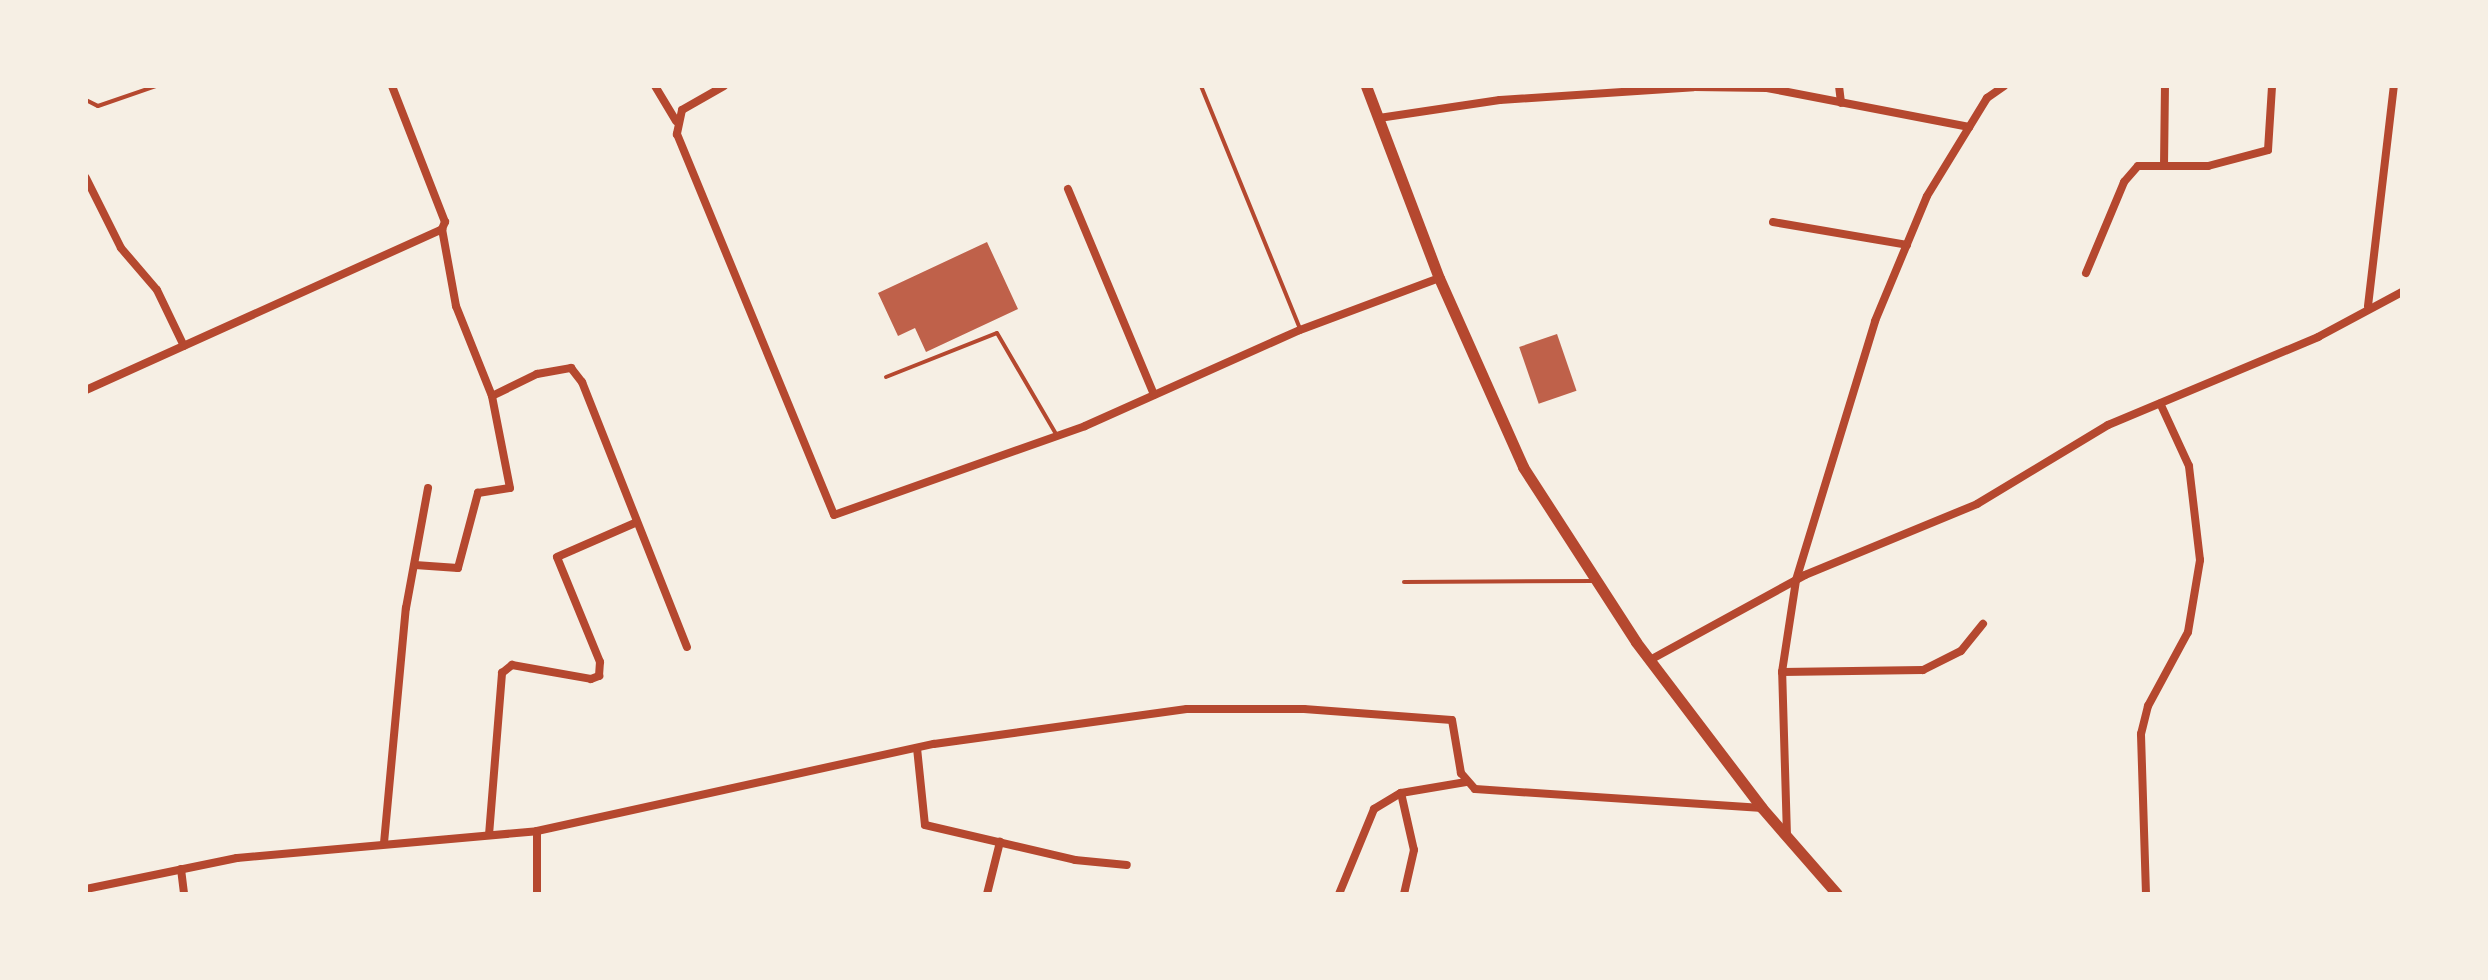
<!DOCTYPE html>
<html>
<head>
<meta charset="utf-8">
<style>
	body { margin:0 }
	#map { position:relative; width:2488px; height:980px; overflow:hidden; background:#f6efe4; font-family:Mulish,sans-serif }
	div>[style] { position:absolute }
	.building>* { inset:0; background:#bf614a; transform-origin:0 0 }
	.service>* { height:4px; margin:-2px; padding:0 2px; transform-origin:2px; border-radius:2px; background:#b5482f }
	.minor>* { height:8px; margin:-4px; padding:0 4px; transform-origin:4px; border-radius:4px; background:#b5482f }
	.secondary>* { height:11px; margin:-5.5px; padding:0 5.5px; transform-origin:5.5px; border-radius:5.5px; background:#b5482f }
	span { translate:-50% -50%; white-space:nowrap; text-align:center; line-height:1.15; -webkit-text-stroke:8px #f6efe4; paint-order:stroke }
	.frame { position:absolute; inset:0; border:88px solid #f6efe4; pointer-events:none }
</style>
</head>
<body>
<div id="map">
	<div class="building">
		<div style="clip-path:polygon(987px 242px,1018px 309px,926px 352px,915px 328px,898px 336px,878px 293px)"></div>
		<div style="left:1557px;top:334px;width:60px;height:40px;rotate:71deg"></div>
	</div>
	<div class="service">
		<div style="left:1201px;top:86px;width:261px;rotate:67.8deg"></div>
		<div style="left:86px;top:100px;width:13px;rotate:27deg"></div>
		<div style="left:98px;top:106px;width:61px;rotate:-19deg"></div>
		<div style="left:886px;top:377px;width:119px;rotate:-21.6deg"></div>
		<div style="left:997px;top:333px;width:117px;rotate:59.7deg"></div>
		<div style="left:1404px;top:582px;width:190px;rotate:-0.3deg"></div>
	</div>
	<div class="minor">
		<div style="left:655px;top:86px;width:41px;rotate:59deg"></div>
		<div style="left:724px;top:86px;width:48px;rotate:150.3deg"></div>
		<div style="left:682px;top:110px;width:25px;rotate:102deg"></div>
		<div style="left:677px;top:134px;width:412px;rotate:67.6deg"></div>
		<div style="left:834px;top:515px;width:266px;rotate:-19.5deg"></div>
		<div style="left:1085px;top:426px;width:235px;rotate:-24.1deg"></div>
		<div style="left:1300px;top:330px;width:148px;rotate:-20.5deg"></div>
		<div style="left:1839px;top:86px;width:17px;rotate:83deg"></div>
		<div style="left:1379px;top:118px;width:122px;rotate:-8.5deg"></div>
		<div style="left:1500px;top:100px;width:194px;rotate:-3.8deg"></div>
		<div style="left:1694px;top:87px;width:73px;rotate:0.8deg"></div>
		<div style="left:1767px;top:88px;width:206px;rotate:10.9deg"></div>
		<div style="left:2164px;top:166px;width:80px;rotate:-89.3deg"></div>
		<div style="left:86px;top:178px;width:78px;rotate:63.4deg"></div>
		<div style="left:121px;top:248px;width:55px;rotate:49.4deg"></div>
		<div style="left:157px;top:290px;width:62px;rotate:64.3deg"></div>
		<div style="left:1068px;top:189px;width:223px;rotate:67.3deg"></div>
		<div style="left:1773px;top:222px;width:136px;rotate:9.7deg"></div>
		<div style="left:2086px;top:273px;width:99px;rotate:-67.3deg"></div>
		<div style="left:2124px;top:182px;width:21px;rotate:-49deg"></div>
		<div style="left:2138px;top:166px;width:70px"></div>
		<div style="left:2208px;top:166px;width:62px;rotate:-14.9deg"></div>
		<div style="left:2268px;top:150px;width:64px;rotate:-86.4deg"></div>
		<div style="left:2368px;top:306px;width:222px;rotate:-83.3deg"></div>
		<div style="left:86px;top:390px;width:391px;rotate:-24.3deg"></div>
		<div style="left:442px;top:229px;width:8px;rotate:-67deg"></div>
		<div style="left:445px;top:222px;width:146px;rotate:-111.3deg"></div>
		<div style="left:492px;top:396px;width:50px;rotate:-26.1deg"></div>
		<div style="left:537px;top:374px;width:35px;rotate:-10deg"></div>
		<div style="left:571px;top:368px;width:18px;rotate:52deg"></div>
		<div style="left:582px;top:382px;width:285px;rotate:68.4deg"></div>
		<div style="left:415px;top:565px;width:43px;rotate:4deg"></div>
		<div style="left:458px;top:568px;width:78px;rotate:-75.1deg"></div>
		<div style="left:478px;top:493px;width:32px;rotate:-9deg"></div>
		<div style="left:510px;top:488px;width:94px;rotate:-101.1deg"></div>
		<div style="left:492px;top:396px;width:97px;rotate:-111.8deg"></div>
		<div style="left:456px;top:306px;width:78px;rotate:-100.3deg"></div>
		<div style="left:1650px;top:660px;width:177px;rotate:-28.7deg"></div>
		<div style="left:1805px;top:575px;width:186px;rotate:-22.4deg"></div>
		<div style="left:1977px;top:504px;width:153px;rotate:-31.1deg"></div>
		<div style="left:2108px;top:425px;width:228px;rotate:-22.7deg"></div>
		<div style="left:2318px;top:337px;width:95px;rotate:-28.2deg"></div>
		<div style="left:1782px;top:672px;width:141px;rotate:-0.8deg"></div>
		<div style="left:1923px;top:670px;width:42px;rotate:-26.6deg"></div>
		<div style="left:1961px;top:651px;width:35px;rotate:-51deg"></div>
		<div style="left:917px;top:748px;width:77px;rotate:84.1deg"></div>
		<div style="left:925px;top:825px;width:154px;rotate:13.1deg"></div>
		<div style="left:1075px;top:860px;width:52px;rotate:5.5deg"></div>
		<div style="left:1401px;top:793px;width:58px;rotate:77.2deg"></div>
		<div style="left:1414px;top:850px;width:45px;rotate:102.8deg"></div>
		<div style="left:489px;top:835px;width:163px;rotate:-85.4deg"></div>
		<div style="left:502px;top:673px;width:13px;rotate:-39deg"></div>
		<div style="left:512px;top:665px;width:80px;rotate:10deg"></div>
		<div style="left:591px;top:679px;width:9px;rotate:-21deg"></div>
		<div style="left:599px;top:676px;width:14px;rotate:-86deg"></div>
		<div style="left:600px;top:662px;width:113px;rotate:-112.3deg"></div>
		<div style="left:557px;top:557px;width:85px;rotate:-23.6deg"></div>
		<div style="left:1787px;top:836px;width:164px;rotate:-91.7deg"></div>
		<div style="left:1782px;top:672px;width:93px;rotate:-81.3deg"></div>
		<div style="left:1796px;top:580px;width:271px;rotate:-73deg"></div>
		<div style="left:1875px;top:321px;width:135px;rotate:-67.4deg"></div>
		<div style="left:1927px;top:196px;width:115px;rotate:-58.5deg"></div>
		<div style="left:1987px;top:98px;width:21px;rotate:-35deg"></div>
		<div style="left:384px;top:843px;width:236px;rotate:-84.7deg"></div>
		<div style="left:406px;top:608px;width:122px;rotate:-79.6deg"></div>
		<div style="left:181px;top:869px;width:25px;rotate:83deg"></div>
		<div style="left:86px;top:889px;width:154px;rotate:-11.6deg"></div>
		<div style="left:237px;top:858px;width:301px;rotate:-5.1deg"></div>
		<div style="left:537px;top:894px;width:63px;rotate:-90deg"></div>
		<div style="left:537px;top:831px;width:406px;rotate:-12.4deg"></div>
		<div style="left:934px;top:744px;width:255px;rotate:-7.9deg"></div>
		<div style="left:1187px;top:709px;width:117px"></div>
		<div style="left:1304px;top:709px;width:148px;rotate:4.3deg"></div>
		<div style="left:1452px;top:720px;width:54px;rotate:80.4deg"></div>
		<div style="left:1461px;top:773px;width:21px;rotate:49deg"></div>
		<div style="left:1475px;top:789px;width:288px;rotate:3.8deg"></div>
		<div style="left:987px;top:894px;width:54px;rotate:-76deg"></div>
		<div style="left:1339px;top:894px;width:92px;rotate:-67.6deg"></div>
		<div style="left:1374px;top:809px;width:31px;rotate:-31deg"></div>
		<div style="left:1401px;top:793px;width:66px;rotate:-9.6deg"></div>
		<div style="left:2146px;top:894px;width:160px;rotate:-91.8deg"></div>
		<div style="left:2141px;top:734px;width:29px;rotate:-76deg"></div>
		<div style="left:2148px;top:706px;width:84px;rotate:-61.6deg"></div>
		<div style="left:2188px;top:632px;width:73px;rotate:-80.5deg"></div>
		<div style="left:2200px;top:560px;width:95px;rotate:-96.7deg"></div>
		<div style="left:2189px;top:466px;width:69px;rotate:-114.7deg"></div>
	</div>
	<div class="secondary">
		<div style="left:1366px;top:86px;width:205px;rotate:69.2deg"></div>
		<div style="left:1439px;top:278px;width:207px;rotate:66deg"></div>
		<div style="left:1523px;top:467px;width:208px;rotate:57.1deg"></div>
		<div style="left:1636px;top:642px;width:208px;rotate:52.8deg"></div>
		<div style="left:1762px;top:808px;width:114px;rotate:48.9deg"></div>
	</div>
	<div class="frame"></div>
</div>
</body>
</html>
